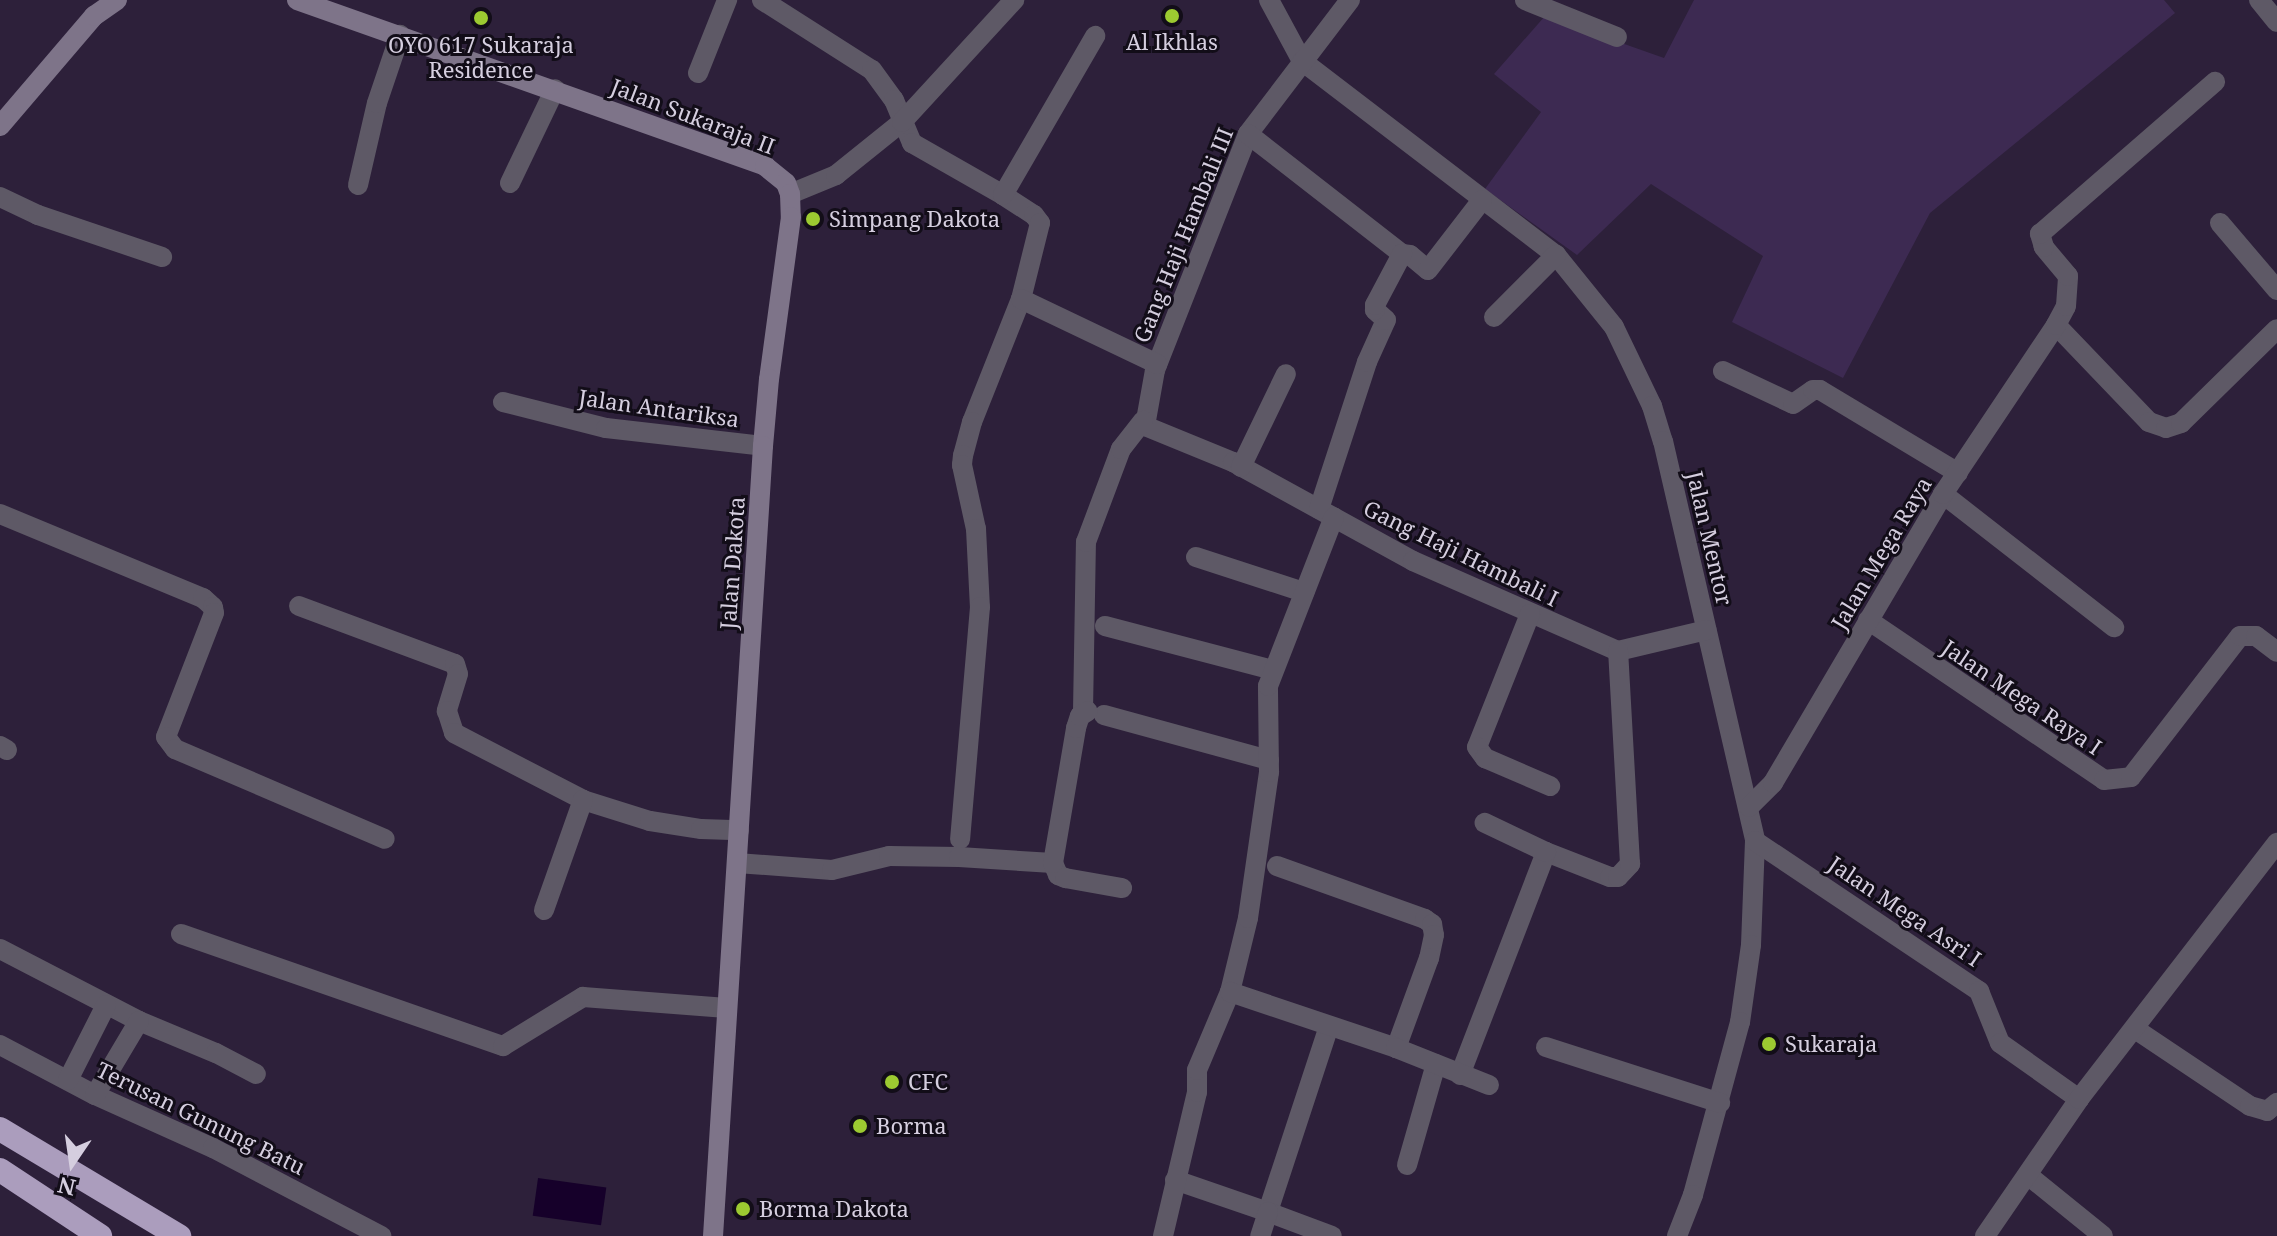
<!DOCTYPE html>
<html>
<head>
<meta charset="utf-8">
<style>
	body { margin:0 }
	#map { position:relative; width:2277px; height:1236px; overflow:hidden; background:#2d203a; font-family:"Noto Serif",serif }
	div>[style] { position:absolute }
	.green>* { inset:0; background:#3d2a52 }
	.water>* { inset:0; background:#16002a; transform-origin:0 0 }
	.minor>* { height:20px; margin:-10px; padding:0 10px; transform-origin:10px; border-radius:10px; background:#5e5966 }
	.secondary>* { height:20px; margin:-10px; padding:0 10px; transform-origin:10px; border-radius:10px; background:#7e7489 }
	.motorway>* { height:24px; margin:-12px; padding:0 12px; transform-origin:12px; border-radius:12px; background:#ab9dbd }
	.dots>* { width:22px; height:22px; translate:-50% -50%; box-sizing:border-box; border:4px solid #120d18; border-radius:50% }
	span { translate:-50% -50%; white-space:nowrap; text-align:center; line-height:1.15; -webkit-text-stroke:6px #120d18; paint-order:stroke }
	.poi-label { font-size:22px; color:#d5cedf }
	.left { translate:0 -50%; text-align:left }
	.street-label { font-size:22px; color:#d5cedf }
	.north { position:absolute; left:32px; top:1124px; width:80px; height:80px; -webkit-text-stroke:6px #120d18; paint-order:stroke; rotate:193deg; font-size:22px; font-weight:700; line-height:32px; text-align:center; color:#d5cedf }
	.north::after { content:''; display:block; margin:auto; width:28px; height:36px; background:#d5cedf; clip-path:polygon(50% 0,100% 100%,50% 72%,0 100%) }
</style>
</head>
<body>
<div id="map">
	<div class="green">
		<div style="clip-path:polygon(1694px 0,2164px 0,2175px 13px,1930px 213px,1843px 378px,1732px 322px,1763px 256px,1651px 184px,1577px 255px,1485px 189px,1541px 112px,1494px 74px,1545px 16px,1664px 58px)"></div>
	</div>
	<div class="water">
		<div style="left:538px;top:1178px;width:69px;height:38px;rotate:8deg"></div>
	</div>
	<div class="minor">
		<div style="left:762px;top:0;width:130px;rotate:32.5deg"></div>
		<div style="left:872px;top:70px;width:37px;rotate:54deg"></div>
		<div style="left:894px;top:100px;width:47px;rotate:67.3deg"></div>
		<div style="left:912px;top:143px;width:105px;rotate:29.7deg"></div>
		<div style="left:1003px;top:195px;width:37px;rotate:33deg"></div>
		<div style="left:1034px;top:215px;width:10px;rotate:53deg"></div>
		<div style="left:1040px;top:223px;width:78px;rotate:104deg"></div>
		<div style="left:1021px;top:299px;width:132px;rotate:111.7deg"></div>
		<div style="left:972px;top:422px;width:34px;rotate:105deg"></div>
		<div style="left:963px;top:455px;width:10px;rotate:96deg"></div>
		<div style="left:962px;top:465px;width:66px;rotate:77.7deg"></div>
		<div style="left:976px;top:529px;width:78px;rotate:87.1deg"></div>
		<div style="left:980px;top:607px;width:233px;rotate:94.9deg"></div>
		<div style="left:1269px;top:0;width:69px;rotate:61.6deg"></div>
		<div style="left:1302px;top:61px;width:320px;rotate:37.4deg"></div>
		<div style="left:1556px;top:255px;width:92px;rotate:51.1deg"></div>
		<div style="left:1614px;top:327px;width:88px;rotate:64.3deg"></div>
		<div style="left:1652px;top:406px;width:37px;rotate:73deg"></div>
		<div style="left:1663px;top:441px;width:410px;rotate:77deg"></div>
		<div style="left:1755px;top:841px;width:104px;rotate:92.2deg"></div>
		<div style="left:1751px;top:945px;width:78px;rotate:98.1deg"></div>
		<div style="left:1740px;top:1022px;width:179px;rotate:105.2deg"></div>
		<div style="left:1693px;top:1195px;width:44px;rotate:111.3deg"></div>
		<div style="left:1350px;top:0;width:168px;rotate:127.3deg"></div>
		<div style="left:1248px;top:134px;width:254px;rotate:111.5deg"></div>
		<div style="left:1155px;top:370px;width:57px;rotate:100.1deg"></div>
		<div style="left:1145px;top:426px;width:95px;rotate:22.2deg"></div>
		<div style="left:1233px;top:462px;width:205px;rotate:28.8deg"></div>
		<div style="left:1413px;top:561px;width:224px;rotate:23.7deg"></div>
		<div style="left:1618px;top:651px;width:91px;rotate:-13.3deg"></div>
		<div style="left:1525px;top:0;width:99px;rotate:21.9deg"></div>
		<div style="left:2259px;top:0;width:28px;rotate:51deg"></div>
		<div style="left:698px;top:73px;width:79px;rotate:-68.3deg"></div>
		<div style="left:1248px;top:134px;width:195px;rotate:37.9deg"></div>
		<div style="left:1402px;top:254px;width:8px;rotate:7deg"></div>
		<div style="left:1410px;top:255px;width:23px;rotate:40deg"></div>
		<div style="left:1428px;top:270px;width:88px;rotate:-52.4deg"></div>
		<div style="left:510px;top:183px;width:104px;rotate:-64.4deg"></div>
		<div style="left:358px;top:185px;width:84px;rotate:-77deg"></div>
		<div style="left:377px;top:103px;width:72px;rotate:-71.3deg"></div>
		<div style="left:790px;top:194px;width:50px;rotate:-22.4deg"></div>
		<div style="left:836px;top:175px;width:85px;rotate:-38.8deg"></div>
		<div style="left:902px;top:122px;width:166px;rotate:-47.4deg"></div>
		<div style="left:1003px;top:195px;width:184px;rotate:-59.9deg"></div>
		<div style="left:0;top:197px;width:42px;rotate:25.3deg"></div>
		<div style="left:38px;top:215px;width:131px;rotate:18.7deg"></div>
		<div style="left:2220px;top:223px;width:88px;rotate:49.6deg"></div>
		<div style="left:1021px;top:299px;width:151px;rotate:25.5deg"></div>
		<div style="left:1494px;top:317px;width:88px;rotate:-45deg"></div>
		<div style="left:2056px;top:325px;width:134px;rotate:46.2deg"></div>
		<div style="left:2149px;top:422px;width:18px;rotate:19deg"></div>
		<div style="left:2166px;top:428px;width:16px;rotate:-18deg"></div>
		<div style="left:2181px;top:423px;width:134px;rotate:-44.4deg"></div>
		<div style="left:1723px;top:371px;width:77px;rotate:25.2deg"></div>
		<div style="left:1793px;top:404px;width:24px;rotate:-35deg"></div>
		<div style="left:1813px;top:390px;width:7px"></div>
		<div style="left:1820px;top:390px;width:161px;rotate:31deg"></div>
		<div style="left:503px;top:402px;width:106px;rotate:14.2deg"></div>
		<div style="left:606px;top:428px;width:158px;rotate:6.5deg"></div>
		<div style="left:1241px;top:467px;width:103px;rotate:-64.2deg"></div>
		<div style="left:1943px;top:494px;width:217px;rotate:37.9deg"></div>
		<div style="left:1319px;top:509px;width:155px;rotate:-71.9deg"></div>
		<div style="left:1367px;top:362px;width:46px;rotate:-65.7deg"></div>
		<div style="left:1386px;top:320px;width:15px;rotate:-138deg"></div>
		<div style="left:1375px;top:310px;width:5px;rotate:-90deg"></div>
		<div style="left:1375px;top:305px;width:58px;rotate:-62.1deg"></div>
		<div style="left:0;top:514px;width:220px;rotate:22.5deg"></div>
		<div style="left:203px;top:598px;width:13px;rotate:42deg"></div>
		<div style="left:213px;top:607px;width:6px;rotate:81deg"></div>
		<div style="left:214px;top:613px;width:133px;rotate:111.2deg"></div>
		<div style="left:166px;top:737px;width:15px;rotate:53deg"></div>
		<div style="left:175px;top:749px;width:228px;rotate:23.2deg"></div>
		<div style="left:1196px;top:557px;width:114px;rotate:18deg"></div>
		<div style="left:299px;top:606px;width:166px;rotate:20.4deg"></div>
		<div style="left:455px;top:664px;width:10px;rotate:73deg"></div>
		<div style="left:458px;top:674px;width:39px;rotate:107deg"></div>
		<div style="left:447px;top:711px;width:23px;rotate:72deg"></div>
		<div style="left:454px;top:733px;width:145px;rotate:27.4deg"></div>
		<div style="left:583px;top:800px;width:70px;rotate:17.4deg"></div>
		<div style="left:650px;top:821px;width:52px;rotate:8.9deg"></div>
		<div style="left:701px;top:829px;width:38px;rotate:2deg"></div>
		<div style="left:1530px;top:614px;width:143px;rotate:111.7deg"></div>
		<div style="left:1477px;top:747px;width:14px;rotate:54deg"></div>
		<div style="left:1485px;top:758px;width:71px;rotate:23.3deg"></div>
		<div style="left:1868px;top:620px;width:285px;rotate:34.1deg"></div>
		<div style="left:2104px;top:780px;width:27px;rotate:-6deg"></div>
		<div style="left:2131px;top:777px;width:178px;rotate:-52.3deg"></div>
		<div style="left:2240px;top:636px;width:16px"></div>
		<div style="left:2256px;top:636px;width:26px;rotate:37deg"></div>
		<div style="left:1105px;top:626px;width:174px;rotate:14.7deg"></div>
		<div style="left:1083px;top:711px;width:169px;rotate:-89deg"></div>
		<div style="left:1086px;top:542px;width:99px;rotate:-69.4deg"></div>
		<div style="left:1121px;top:449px;width:36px;rotate:-52deg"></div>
		<div style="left:1104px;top:715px;width:171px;rotate:15.3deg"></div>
		<div style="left:0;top:746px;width:8px;rotate:30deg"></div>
		<div style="left:1749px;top:807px;width:34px;rotate:-45deg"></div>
		<div style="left:1773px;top:783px;width:335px;rotate:-59.5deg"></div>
		<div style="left:1943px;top:494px;width:203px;rotate:-56.2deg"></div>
		<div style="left:2056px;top:325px;width:21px;rotate:-62deg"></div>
		<div style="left:2066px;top:306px;width:30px;rotate:-86deg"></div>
		<div style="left:2068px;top:276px;width:38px;rotate:-130deg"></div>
		<div style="left:2044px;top:247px;width:14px;rotate:-107deg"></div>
		<div style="left:2040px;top:234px;width:232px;rotate:-41deg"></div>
		<div style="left:1755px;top:841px;width:270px;rotate:33.8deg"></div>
		<div style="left:1979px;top:991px;width:56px;rotate:68deg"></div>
		<div style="left:2000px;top:1043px;width:97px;rotate:35.3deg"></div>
		<div style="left:1546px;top:852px;width:69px;rotate:21.3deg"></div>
		<div style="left:1610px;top:877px;width:8px"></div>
		<div style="left:1618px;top:877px;width:18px;rotate:-47deg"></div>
		<div style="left:1630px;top:864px;width:213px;rotate:-93.2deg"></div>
		<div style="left:737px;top:863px;width:95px;rotate:4.2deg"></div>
		<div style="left:832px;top:870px;width:59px;rotate:-13.8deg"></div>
		<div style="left:889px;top:856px;width:70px;rotate:0.8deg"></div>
		<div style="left:959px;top:857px;width:94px;rotate:3.7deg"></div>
		<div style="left:1053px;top:863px;width:13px;rotate:67deg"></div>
		<div style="left:1058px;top:875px;width:8px;rotate:23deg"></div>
		<div style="left:1065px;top:878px;width:58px;rotate:10deg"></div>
		<div style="left:1053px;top:863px;width:137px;rotate:-80.3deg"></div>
		<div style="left:1076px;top:728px;width:13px;rotate:-72deg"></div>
		<div style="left:1080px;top:716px;width:9px;rotate:-32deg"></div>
		<div style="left:1277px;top:866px;width:157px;rotate:19.7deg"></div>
		<div style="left:1425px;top:919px;width:9px;rotate:36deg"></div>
		<div style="left:1432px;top:924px;width:11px;rotate:80deg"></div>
		<div style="left:1434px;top:935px;width:24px;rotate:102deg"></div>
		<div style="left:1429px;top:958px;width:96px;rotate:110.1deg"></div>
		<div style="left:544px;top:910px;width:117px;rotate:-70.5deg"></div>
		<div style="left:181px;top:934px;width:341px;rotate:19.2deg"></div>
		<div style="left:503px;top:1046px;width:94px;rotate:-31.5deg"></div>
		<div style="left:583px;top:997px;width:144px;rotate:4.4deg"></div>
		<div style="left:0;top:949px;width:157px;rotate:27.4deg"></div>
		<div style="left:139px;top:1021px;width:83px;rotate:22.6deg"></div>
		<div style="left:216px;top:1053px;width:45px;rotate:27.7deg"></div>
		<div style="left:1230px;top:992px;width:76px;rotate:-76.3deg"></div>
		<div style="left:1248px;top:918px;width:148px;rotate:-81.8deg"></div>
		<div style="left:1269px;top:772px;width:86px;rotate:-90.7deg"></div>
		<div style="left:1268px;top:686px;width:181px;rotate:-68.7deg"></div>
		<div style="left:1329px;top:1026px;width:196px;rotate:108.2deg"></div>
		<div style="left:1268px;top:1212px;width:68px;rotate:20.6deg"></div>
		<div style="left:2135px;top:1029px;width:138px;rotate:33.8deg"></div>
		<div style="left:2250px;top:1106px;width:18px;rotate:16deg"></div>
		<div style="left:2267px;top:1111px;width:13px;rotate:-39deg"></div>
		<div style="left:0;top:1045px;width:107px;rotate:27.8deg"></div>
		<div style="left:95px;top:1095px;width:129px;rotate:24.2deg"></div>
		<div style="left:213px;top:1148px;width:190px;rotate:27.6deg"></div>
		<div style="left:1546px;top:1047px;width:183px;rotate:17.8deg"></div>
		<div style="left:1460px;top:1075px;width:239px;rotate:-68.9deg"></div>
		<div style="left:1546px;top:852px;width:68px;rotate:-154.6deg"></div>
		<div style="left:68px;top:1080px;width:84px;rotate:-63.1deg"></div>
		<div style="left:95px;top:1095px;width:86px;rotate:-59.3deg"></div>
		<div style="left:1407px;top:1165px;width:105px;rotate:-74deg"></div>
		<div style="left:2029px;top:1176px;width:95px;rotate:39deg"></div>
		<div style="left:1175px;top:1180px;width:98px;rotate:19deg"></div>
		<div style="left:1268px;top:1212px;width:25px;rotate:108deg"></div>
		<div style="left:1163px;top:1236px;width:148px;rotate:-76.7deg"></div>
		<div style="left:1197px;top:1092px;width:22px;rotate:-90deg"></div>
		<div style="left:1197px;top:1070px;width:85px;rotate:-67.1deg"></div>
		<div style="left:1230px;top:992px;width:175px;rotate:18.6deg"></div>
		<div style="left:1396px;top:1048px;width:100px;rotate:21.7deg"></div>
		<div style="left:1985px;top:1236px;width:166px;rotate:-55.5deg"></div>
		<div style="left:2079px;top:1099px;width:324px;rotate:-52.3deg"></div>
	</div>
	<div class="secondary">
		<div style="left:297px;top:0;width:497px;rotate:19.5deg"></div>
		<div style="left:765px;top:166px;width:27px;rotate:39deg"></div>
		<div style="left:786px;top:183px;width:12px;rotate:70deg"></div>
		<div style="left:790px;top:194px;width:23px;rotate:88deg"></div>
		<div style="left:791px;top:217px;width:163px;rotate:97.7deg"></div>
		<div style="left:769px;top:379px;width:67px;rotate:95.1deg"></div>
		<div style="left:763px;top:446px;width:792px;rotate:93.62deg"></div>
		<div style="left:0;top:126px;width:145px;rotate:-49.5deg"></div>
		<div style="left:94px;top:16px;width:28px;rotate:-35deg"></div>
	</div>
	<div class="motorway">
		<div style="left:0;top:1129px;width:209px;rotate:30.9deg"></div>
		<div style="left:0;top:1170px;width:120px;rotate:33.4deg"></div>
	</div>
	<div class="dots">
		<div style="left:1172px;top:16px;background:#9cca31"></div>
		<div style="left:481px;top:18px;background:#9cca31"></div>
		<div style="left:813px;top:219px;background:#9cca31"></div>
		<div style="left:1769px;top:1044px;background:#9cca31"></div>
		<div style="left:892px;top:1082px;background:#9cca31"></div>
		<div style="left:860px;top:1126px;background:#9cca31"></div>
		<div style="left:743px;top:1209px;background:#9cca31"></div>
	</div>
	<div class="poi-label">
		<span style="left:1172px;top:42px">Al Ikhlas</span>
		<span style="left:481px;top:57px">OYO 617 Sukaraja<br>Residence</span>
		<span class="left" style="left:829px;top:219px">Simpang Dakota</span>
		<span class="left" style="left:1785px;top:1044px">Sukaraja</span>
		<span class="left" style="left:908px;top:1082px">CFC</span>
		<span class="left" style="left:876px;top:1126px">Borma</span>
		<span class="left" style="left:759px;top:1209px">Borma Dakota</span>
	</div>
	<div class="street-label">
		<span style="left:693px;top:116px;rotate:21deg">Jalan Sukaraja II</span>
		<span style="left:1183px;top:235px;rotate:-68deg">Gang Haji Hambali III</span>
		<span style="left:659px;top:408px;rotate:8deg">Jalan Antariksa</span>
		<span style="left:1710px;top:538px;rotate:77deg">Jalan Mentor</span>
		<span style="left:1461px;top:553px;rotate:26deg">Gang Haji Hambali I</span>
		<span style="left:1881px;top:553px;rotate:-59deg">Jalan Mega Raya</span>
		<span style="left:732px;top:563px;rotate:-86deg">Jalan Dakota</span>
		<span style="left:2022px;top:697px;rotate:34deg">Jalan Mega Raya I</span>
		<span style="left:1905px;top:911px;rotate:34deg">Jalan Mega Asri I</span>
		<span style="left:201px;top:1118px;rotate:26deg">Terusan Gunung Batu</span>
	</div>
	<div class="north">N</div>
</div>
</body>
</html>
